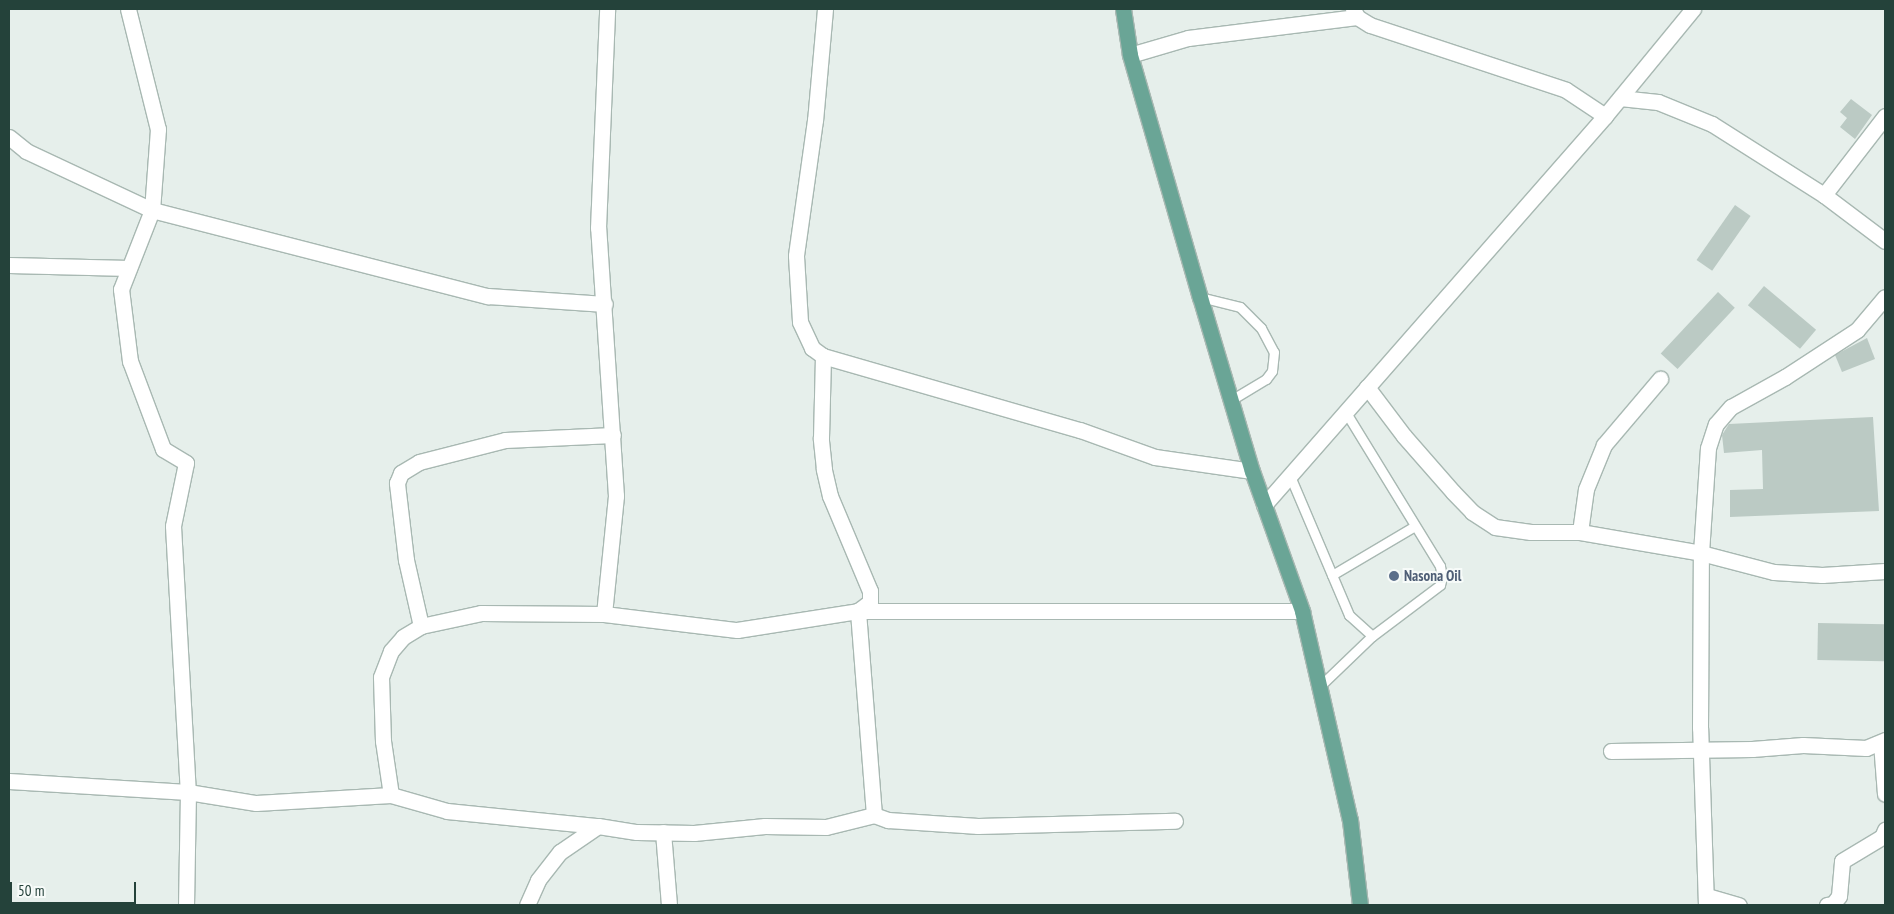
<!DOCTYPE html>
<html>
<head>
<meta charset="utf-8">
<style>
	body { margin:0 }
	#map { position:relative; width:1894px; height:914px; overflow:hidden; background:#e6efeb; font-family:"PT Sans Narrow",sans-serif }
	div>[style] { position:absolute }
	.building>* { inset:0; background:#bbcac4; transform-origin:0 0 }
	.roads { filter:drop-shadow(1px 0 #a8b8b2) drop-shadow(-1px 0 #a8b8b2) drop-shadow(0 1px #a8b8b2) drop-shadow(0 -1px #a8b8b2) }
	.service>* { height:9px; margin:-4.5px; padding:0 4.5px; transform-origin:4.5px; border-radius:4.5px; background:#fff }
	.minor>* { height:15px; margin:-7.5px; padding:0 7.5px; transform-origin:7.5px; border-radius:7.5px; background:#fff }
	.primary>* { height:15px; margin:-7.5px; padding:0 7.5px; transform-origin:7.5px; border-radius:7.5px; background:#6aa596 }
	.dots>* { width:14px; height:14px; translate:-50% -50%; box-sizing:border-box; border:2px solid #f7fbf9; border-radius:50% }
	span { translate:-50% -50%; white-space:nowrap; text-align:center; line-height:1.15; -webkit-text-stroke:4px #f7fbf9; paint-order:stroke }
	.service-label { font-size:15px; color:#4e5e75; font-weight:700 }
	.left { translate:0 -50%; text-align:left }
	.frame { position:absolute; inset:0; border:10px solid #24423a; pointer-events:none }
	.scale { position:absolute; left:10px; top:882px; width:126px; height:22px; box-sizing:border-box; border:2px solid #24423a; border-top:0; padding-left:6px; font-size:15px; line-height:18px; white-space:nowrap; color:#24423a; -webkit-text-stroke:4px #f7fbf9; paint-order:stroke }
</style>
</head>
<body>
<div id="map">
	<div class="building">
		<div style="clip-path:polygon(1851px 99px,1872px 115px,1855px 139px,1840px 127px,1847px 118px,1840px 112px)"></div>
		<div style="left:1735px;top:205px;width:19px;height:67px;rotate:35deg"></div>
		<div style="left:1764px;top:286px;width:68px;height:25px;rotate:40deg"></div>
		<div style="left:1718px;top:292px;width:23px;height:84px;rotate:43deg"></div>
		<div style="clip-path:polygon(1867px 338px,1875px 359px,1842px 372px,1835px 355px)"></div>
		<div style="clip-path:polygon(1873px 417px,1879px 511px,1730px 517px,1730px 490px,1763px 489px,1762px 450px,1724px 453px,1722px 435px,1729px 424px)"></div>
		<div style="left:1818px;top:623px;width:67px;height:37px;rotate:1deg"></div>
	</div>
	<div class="roads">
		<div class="service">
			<div style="left:1200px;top:297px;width:41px;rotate:14deg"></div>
			<div style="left:1240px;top:307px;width:30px;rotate:45deg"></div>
			<div style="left:1261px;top:328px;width:27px;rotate:62deg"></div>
			<div style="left:1274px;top:352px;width:19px;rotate:96deg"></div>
			<div style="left:1272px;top:371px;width:10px;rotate:127deg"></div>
			<div style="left:1266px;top:379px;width:41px;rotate:149deg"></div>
			<div style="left:1345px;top:411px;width:182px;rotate:58.5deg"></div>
			<div style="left:1440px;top:566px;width:11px;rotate:80deg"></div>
			<div style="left:1442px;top:577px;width:8px;rotate:104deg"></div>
			<div style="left:1440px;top:585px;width:85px;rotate:143.1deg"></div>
			<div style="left:1290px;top:476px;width:151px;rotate:67deg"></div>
			<div style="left:1349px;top:615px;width:31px;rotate:42deg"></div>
			<div style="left:1372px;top:636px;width:74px;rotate:136.1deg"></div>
			<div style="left:1332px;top:575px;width:96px;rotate:-30.6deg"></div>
		</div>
		<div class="minor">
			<div style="left:128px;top:9px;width:124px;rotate:76deg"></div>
			<div style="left:158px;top:129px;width:81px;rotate:94.2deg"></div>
			<div style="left:152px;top:210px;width:85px;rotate:111.4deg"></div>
			<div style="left:121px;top:289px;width:73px;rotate:82.9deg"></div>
			<div style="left:130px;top:361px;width:94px;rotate:69.4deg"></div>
			<div style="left:163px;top:449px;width:27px;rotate:31deg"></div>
			<div style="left:186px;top:463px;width:64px;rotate:101.7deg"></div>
			<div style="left:173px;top:526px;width:266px;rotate:86.8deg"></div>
			<div style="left:188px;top:792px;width:113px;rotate:91deg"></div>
			<div style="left:825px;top:9px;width:111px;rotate:95.1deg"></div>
			<div style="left:815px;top:120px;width:137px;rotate:98deg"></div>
			<div style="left:796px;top:256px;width:66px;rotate:86.5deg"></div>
			<div style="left:800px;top:322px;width:29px;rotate:65deg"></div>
			<div style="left:812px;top:348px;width:14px;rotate:36deg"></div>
			<div style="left:823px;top:356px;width:267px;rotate:16.1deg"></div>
			<div style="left:1080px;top:430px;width:80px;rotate:19.8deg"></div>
			<div style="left:1155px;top:457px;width:98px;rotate:8.2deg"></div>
			<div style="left:1353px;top:9px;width:9px;rotate:63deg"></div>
			<div style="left:1357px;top:17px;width:15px;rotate:32deg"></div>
			<div style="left:1370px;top:25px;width:206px;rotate:18.3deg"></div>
			<div style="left:1566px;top:90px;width:47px;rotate:33.7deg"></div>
			<div style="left:1130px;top:55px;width:60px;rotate:-16.3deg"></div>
			<div style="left:1188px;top:38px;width:170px;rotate:-7.1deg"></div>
			<div style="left:1620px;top:98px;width:38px;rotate:6deg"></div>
			<div style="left:1658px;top:102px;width:58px;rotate:22.2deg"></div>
			<div style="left:1712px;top:124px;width:133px;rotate:32.4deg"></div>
			<div style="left:1824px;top:195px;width:76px;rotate:37deg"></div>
			<div style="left:9px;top:137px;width:22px;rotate:39deg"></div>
			<div style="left:26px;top:151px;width:139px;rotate:25.1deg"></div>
			<div style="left:152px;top:210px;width:347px;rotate:14.4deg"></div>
			<div style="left:488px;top:296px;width:117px;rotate:3.9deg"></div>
			<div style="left:1824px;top:195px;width:100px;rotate:-52.3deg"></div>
			<div style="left:9px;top:265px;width:120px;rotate:1.4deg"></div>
			<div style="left:1367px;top:387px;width:61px;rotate:52.9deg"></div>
			<div style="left:1404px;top:436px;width:74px;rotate:48.8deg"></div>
			<div style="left:1453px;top:492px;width:28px;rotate:46deg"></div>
			<div style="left:1472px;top:512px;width:27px;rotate:33deg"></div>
			<div style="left:1495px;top:527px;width:36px;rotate:8deg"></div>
			<div style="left:1531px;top:532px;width:49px"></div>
			<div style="left:1580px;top:532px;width:123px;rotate:9.8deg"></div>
			<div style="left:1701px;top:553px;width:75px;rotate:14.6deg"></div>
			<div style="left:1774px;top:572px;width:48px;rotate:3.6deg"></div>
			<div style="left:1822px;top:575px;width:63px;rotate:-3.6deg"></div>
			<div style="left:1264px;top:505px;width:517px;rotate:-48.76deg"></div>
			<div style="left:1605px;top:116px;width:139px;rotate:-50.6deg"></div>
			<div style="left:1580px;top:532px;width:43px;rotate:-82.1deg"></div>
			<div style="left:1586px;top:489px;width:48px;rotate:-67.8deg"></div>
			<div style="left:1604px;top:445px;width:87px;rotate:-49.7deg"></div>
			<div style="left:604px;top:614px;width:119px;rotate:-84.2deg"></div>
			<div style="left:616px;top:496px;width:269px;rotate:-93.8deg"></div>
			<div style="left:598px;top:228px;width:219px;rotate:-87.6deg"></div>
			<div style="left:421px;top:626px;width:68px;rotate:-102.8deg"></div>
			<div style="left:406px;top:560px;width:78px;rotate:-96.7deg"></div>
			<div style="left:397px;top:483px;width:11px;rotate:-68deg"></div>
			<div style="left:401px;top:473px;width:21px;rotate:-31deg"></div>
			<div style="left:419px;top:462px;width:89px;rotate:-14.3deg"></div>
			<div style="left:505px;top:440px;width:108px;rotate:-2.7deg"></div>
			<div style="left:1881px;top:743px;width:51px;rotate:85.5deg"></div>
			<div style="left:1611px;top:751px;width:141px;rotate:-0.8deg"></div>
			<div style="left:1752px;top:749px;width:51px;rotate:-4.5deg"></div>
			<div style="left:1803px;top:745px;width:63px;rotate:2.7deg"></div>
			<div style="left:1866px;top:748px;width:21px;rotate:-23deg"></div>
			<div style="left:9px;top:781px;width:179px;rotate:3.5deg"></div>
			<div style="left:188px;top:792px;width:69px;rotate:9.2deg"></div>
			<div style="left:256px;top:803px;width:135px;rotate:-3.4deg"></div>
			<div style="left:391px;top:795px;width:58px;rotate:15.9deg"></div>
			<div style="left:447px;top:811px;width:152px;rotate:5.7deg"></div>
			<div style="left:391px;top:795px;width:55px;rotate:-98.4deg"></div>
			<div style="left:383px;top:741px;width:64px;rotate:-91.8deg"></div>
			<div style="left:381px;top:677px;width:28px;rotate:-69deg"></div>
			<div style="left:391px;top:651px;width:18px;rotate:-49deg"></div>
			<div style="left:403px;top:637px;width:21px;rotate:-31deg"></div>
			<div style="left:421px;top:626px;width:61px;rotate:-12.2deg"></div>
			<div style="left:481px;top:613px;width:123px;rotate:0.5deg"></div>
			<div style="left:604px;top:614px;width:134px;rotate:6.9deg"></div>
			<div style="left:737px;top:630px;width:122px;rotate:-8.9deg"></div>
			<div style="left:858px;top:611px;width:444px"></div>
			<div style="left:874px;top:815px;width:15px;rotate:20deg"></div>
			<div style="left:888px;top:820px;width:90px;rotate:3.8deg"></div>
			<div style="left:978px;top:826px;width:197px;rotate:-1.5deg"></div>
			<div style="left:663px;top:832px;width:73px;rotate:85.3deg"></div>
			<div style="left:1707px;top:896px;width:33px;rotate:16deg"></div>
			<div style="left:527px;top:905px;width:27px;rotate:-66deg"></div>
			<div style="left:538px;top:880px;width:36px;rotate:-52deg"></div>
			<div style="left:560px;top:852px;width:46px;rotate:-34.4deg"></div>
			<div style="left:598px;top:826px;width:39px;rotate:9deg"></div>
			<div style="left:637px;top:832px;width:57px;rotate:1deg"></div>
			<div style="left:694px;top:833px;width:71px;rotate:-5.6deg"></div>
			<div style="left:765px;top:826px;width:61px;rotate:0.9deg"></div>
			<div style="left:826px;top:827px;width:49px;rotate:-14deg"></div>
			<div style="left:874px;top:815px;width:205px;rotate:-94.5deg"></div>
			<div style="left:858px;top:611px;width:15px;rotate:-37deg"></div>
			<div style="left:870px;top:602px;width:11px;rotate:-90deg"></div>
			<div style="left:870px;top:591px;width:103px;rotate:-112.8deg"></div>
			<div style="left:830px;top:496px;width:28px;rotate:-103deg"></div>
			<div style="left:824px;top:469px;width:31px;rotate:-96deg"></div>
			<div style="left:821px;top:438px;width:82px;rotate:-88.6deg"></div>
			<div style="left:1706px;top:905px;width:177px;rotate:-91.9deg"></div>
			<div style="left:1700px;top:728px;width:175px;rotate:-89.7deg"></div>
			<div style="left:1701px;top:553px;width:105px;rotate:-86.2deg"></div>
			<div style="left:1708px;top:448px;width:25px;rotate:-72deg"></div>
			<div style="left:1716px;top:424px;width:23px;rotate:-49deg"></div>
			<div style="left:1731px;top:407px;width:62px;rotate:-29.1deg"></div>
			<div style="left:1785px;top:377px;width:86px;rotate:-33.1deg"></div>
			<div style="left:1857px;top:330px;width:43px;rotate:-49.7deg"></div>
			<div style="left:1827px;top:905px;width:6px;rotate:-9deg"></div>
			<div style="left:1833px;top:904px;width:10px;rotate:-53deg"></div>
			<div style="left:1839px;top:896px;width:35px;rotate:-85deg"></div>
			<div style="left:1842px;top:861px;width:47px;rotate:-31deg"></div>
			<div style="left:1882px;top:837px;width:8px;rotate:-67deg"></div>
		</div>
		<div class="primary">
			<div style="left:1123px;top:9px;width:47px;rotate:81.3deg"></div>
			<div style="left:1130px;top:55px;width:252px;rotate:73.9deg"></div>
			<div style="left:1200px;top:297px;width:182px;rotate:73.4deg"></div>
			<div style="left:1252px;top:471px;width:149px;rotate:70.3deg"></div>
			<div style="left:1302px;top:611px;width:214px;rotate:77.1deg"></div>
			<div style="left:1350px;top:820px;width:86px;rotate:83.3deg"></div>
		</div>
	</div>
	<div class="dots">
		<div style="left:1394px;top:576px;background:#5c6f8a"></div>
	</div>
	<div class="service-label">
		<span class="left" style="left:1404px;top:576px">Nasona Oil</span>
	</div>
	<div class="frame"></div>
	<div class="scale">50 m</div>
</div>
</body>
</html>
